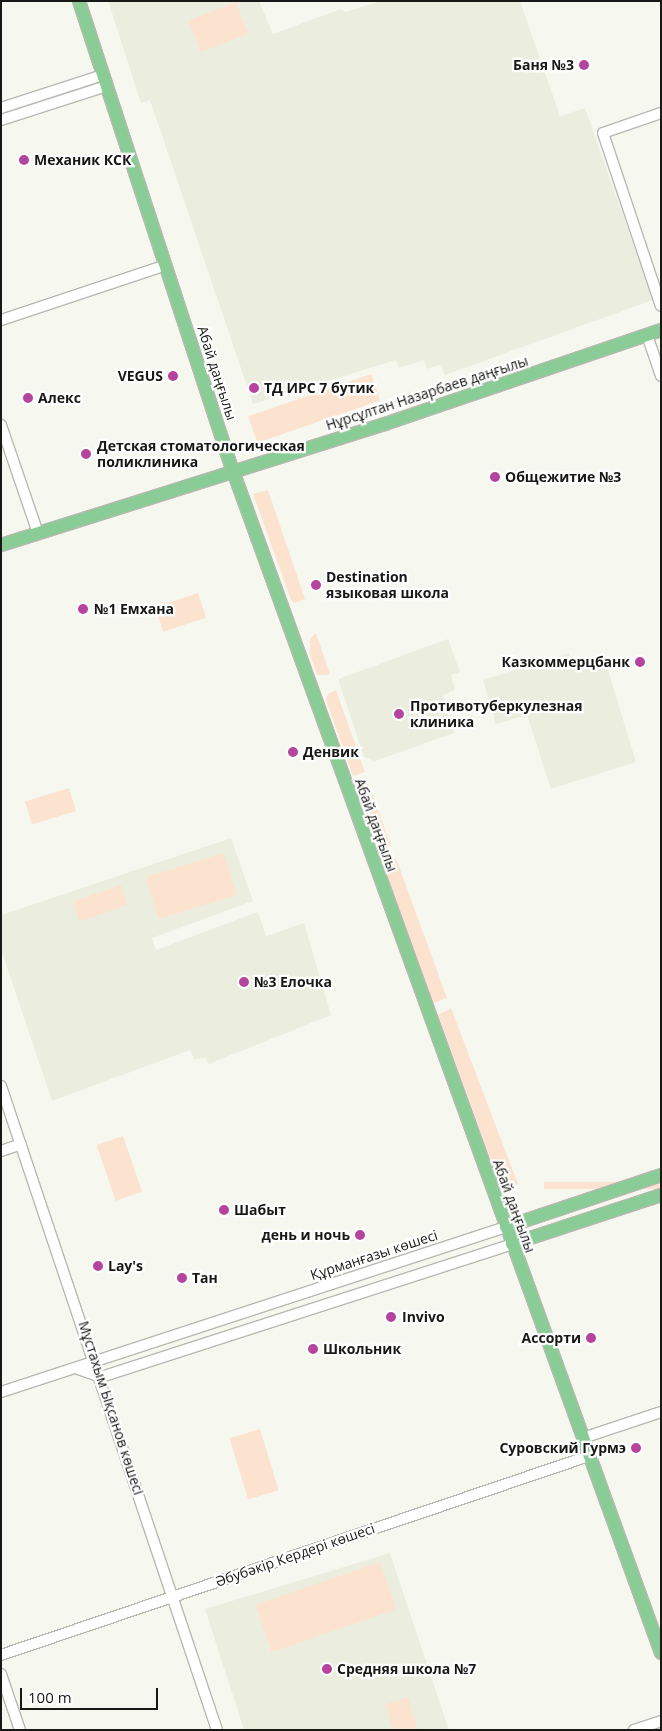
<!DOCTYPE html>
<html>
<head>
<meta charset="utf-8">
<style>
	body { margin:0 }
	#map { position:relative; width:662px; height:1731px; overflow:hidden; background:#f6f8f0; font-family:"Open Sans",sans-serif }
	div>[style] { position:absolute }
	.built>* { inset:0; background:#ebeedf }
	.green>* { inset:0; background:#fbe3d0; transform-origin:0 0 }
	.roads { filter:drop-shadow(1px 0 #b8b9b2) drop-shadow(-1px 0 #b8b9b2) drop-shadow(0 1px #b8b9b2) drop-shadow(0 -1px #b8b9b2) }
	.minor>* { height:10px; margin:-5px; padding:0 5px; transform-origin:5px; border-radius:5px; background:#fff }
	.major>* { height:12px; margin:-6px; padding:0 6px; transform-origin:6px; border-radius:6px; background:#8acc95 }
	.dots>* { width:14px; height:14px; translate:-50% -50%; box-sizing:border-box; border:2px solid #fff; border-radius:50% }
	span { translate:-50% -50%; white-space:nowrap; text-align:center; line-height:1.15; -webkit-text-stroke:4.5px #fff; paint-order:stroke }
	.poi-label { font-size:14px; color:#181816; font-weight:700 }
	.right { translate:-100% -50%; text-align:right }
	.left { translate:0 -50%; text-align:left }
	.street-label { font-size:14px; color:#181816 }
	.frame { position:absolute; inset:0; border:2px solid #181816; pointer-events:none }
	.scale { position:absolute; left:20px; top:1688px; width:138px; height:22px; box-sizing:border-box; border:2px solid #181816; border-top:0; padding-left:6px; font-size:15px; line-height:18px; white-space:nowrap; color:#181816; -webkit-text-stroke:4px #fff; paint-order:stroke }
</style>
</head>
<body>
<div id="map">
	<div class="built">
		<div style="clip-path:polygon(108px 1px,259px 1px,273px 34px,341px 9px,346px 12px,380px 1px,520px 1px,560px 116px,585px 108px,653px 300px,445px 375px,440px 365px,427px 369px,424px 360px,399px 368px,396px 360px,253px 404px,150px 100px,141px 103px)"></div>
		<div style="clip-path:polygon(448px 639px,460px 672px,451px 675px,455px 690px,443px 695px,454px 733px,375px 761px,364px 757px,338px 679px)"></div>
		<div style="clip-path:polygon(569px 653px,574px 670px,605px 660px,636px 762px,551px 789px,527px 715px,496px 724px,483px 680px)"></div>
		<div style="clip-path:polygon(231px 838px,253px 901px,152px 938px,156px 950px,258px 912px,266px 936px,304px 923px,331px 1015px,209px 1064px,206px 1058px,194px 1059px,190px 1050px,52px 1101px,1px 949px,1px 915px)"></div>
		<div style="clip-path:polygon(390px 1553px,449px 1730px,244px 1730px,205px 1609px)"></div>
	</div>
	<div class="green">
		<div style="left:236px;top:2px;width:34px;height:51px;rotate:69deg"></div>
		<div style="left:371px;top:374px;width:28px;height:130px;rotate:71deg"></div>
		<div style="clip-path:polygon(268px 490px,305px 599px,295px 603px,291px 600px,253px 494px)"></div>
		<div style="left:198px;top:593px;width:26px;height:45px;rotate:72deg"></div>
		<div style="clip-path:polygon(316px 633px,330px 674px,327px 675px,317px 675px,310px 655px,310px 639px)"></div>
		<div style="clip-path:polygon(336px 690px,365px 772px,353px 776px,326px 700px,328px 694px)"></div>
		<div style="clip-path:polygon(368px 782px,391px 846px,383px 849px,377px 847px,354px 787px)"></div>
		<div style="left:69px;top:788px;width:24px;height:46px;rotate:73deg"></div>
		<div style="left:224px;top:853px;width:44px;height:82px;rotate:73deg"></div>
		<div style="left:396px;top:858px;width:149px;height:16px;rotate:70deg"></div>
		<div style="left:121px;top:885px;width:21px;height:51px;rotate:71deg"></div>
		<div style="clip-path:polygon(451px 1008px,518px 1184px,502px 1191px,438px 1015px)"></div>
		<div style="left:123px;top:1136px;width:59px;height:28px;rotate:71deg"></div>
		<div style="left:661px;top:1182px;width:7px;height:117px;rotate:90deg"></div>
		<div style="left:260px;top:1429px;width:64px;height:32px;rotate:73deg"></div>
		<div style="left:380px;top:1562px;width:50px;height:132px;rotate:71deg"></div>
		<div style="clip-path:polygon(408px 1697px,418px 1730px,393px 1730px,385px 1704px)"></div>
	</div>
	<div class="roads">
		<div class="minor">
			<div style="left:1px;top:108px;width:107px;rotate:-17.9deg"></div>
			<div style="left:661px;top:113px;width:61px;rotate:161deg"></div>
			<div style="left:603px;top:133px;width:182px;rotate:71.5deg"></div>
			<div style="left:1px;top:120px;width:111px;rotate:-17.8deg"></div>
			<div style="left:1px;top:320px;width:174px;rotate:-18.4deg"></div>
			<div style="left:647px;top:335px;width:43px;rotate:71.1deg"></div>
			<div style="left:1px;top:425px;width:114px;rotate:71.1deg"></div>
			<div style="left:1px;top:1086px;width:679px;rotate:71.46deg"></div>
			<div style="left:1px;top:1151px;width:21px;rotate:-19deg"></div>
			<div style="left:78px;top:1369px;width:24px;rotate:19deg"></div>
			<div style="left:101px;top:1377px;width:432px;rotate:-17.9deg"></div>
			<div style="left:1px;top:1392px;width:531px;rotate:-18.09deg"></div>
			<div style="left:583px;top:1438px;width:82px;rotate:-18.4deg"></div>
			<div style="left:1px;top:1655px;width:621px;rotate:-18.7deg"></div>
			<div style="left:1px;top:1674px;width:59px;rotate:71.3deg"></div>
			<div style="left:634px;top:1730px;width:28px;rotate:-18deg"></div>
		</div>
		<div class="major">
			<div style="left:79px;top:1px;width:495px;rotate:71.9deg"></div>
			<div style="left:233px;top:471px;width:1257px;rotate:70.09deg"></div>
			<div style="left:1px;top:545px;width:403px;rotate:-17.5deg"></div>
			<div style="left:385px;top:424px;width:292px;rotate:-18.8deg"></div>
			<div style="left:506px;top:1227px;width:163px;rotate:-18.5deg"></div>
			<div style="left:512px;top:1244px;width:157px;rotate:-18.2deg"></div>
		</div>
	</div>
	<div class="dots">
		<div style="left:584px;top:65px;background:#b5449f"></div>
		<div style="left:24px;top:160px;background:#b5449f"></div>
		<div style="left:173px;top:376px;background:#b5449f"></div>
		<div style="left:254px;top:388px;background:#b5449f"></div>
		<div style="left:28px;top:398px;background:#b5449f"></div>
		<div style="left:86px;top:454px;background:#b5449f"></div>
		<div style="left:495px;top:477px;background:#b5449f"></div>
		<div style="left:316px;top:585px;background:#b5449f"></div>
		<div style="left:83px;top:609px;background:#b5449f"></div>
		<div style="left:640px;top:662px;background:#b5449f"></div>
		<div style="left:399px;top:714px;background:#b5449f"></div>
		<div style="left:293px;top:752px;background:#b5449f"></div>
		<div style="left:244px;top:982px;background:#b5449f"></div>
		<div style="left:224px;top:1210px;background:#b5449f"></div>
		<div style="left:360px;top:1235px;background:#b5449f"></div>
		<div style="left:98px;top:1266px;background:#b5449f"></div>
		<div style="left:182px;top:1278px;background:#b5449f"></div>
		<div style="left:391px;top:1317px;background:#b5449f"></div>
		<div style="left:591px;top:1338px;background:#b5449f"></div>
		<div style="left:313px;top:1349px;background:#b5449f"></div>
		<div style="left:636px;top:1448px;background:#b5449f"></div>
		<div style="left:327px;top:1669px;background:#b5449f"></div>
	</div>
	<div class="poi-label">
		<span class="right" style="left:574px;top:65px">Баня №3</span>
		<span class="left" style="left:34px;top:160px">Механик КСК</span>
		<span class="right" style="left:163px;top:376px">VEGUS</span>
		<span class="left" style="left:264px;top:388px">ТД ИРС 7 бутик</span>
		<span class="left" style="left:38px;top:398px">Алекс</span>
		<span class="left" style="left:97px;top:454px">Детская стоматологическая<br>поликлиника</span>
		<span class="left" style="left:505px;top:477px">Общежитие №3</span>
		<span class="left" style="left:326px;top:585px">Destination<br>языковая школа</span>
		<span class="left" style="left:94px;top:609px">№1 Емхана</span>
		<span class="right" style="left:630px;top:662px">Казкоммерцбанк</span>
		<span class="left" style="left:410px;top:714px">Противотуберкулезная<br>клиника</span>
		<span class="left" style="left:303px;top:752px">Денвик</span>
		<span class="left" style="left:254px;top:982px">№3 Елочка</span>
		<span class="left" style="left:234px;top:1210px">Шабыт</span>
		<span class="right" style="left:350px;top:1235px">день и ночь</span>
		<span class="left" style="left:108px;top:1266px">Lay's</span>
		<span class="left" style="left:192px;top:1278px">Тан</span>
		<span class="left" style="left:402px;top:1317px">Invivo</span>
		<span class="right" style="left:581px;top:1338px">Ассорти</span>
		<span class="left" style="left:323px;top:1349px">Школьник</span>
		<span class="right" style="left:626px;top:1448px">Суровский Гурмэ</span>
		<span class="left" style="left:337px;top:1669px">Средняя школа №7</span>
	</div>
	<div class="street-label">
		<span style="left:217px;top:373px;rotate:72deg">Абай даңғылы</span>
		<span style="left:427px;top:393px;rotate:-18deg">Нұрсұлтан Назарбаев даңғылы</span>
		<span style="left:376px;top:825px;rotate:70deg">Абай даңғылы</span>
		<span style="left:514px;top:1206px;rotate:70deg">Абай даңғылы</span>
		<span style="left:374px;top:1255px;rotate:-18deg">Құрманғазы көшесі</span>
		<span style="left:111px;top:1408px;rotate:72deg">Мұстахым Ықсанов көшесі</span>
		<span style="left:295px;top:1555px;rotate:-19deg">Әбубәкір Кердері көшесі</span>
	</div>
	<div class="frame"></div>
	<div class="scale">100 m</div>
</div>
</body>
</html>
